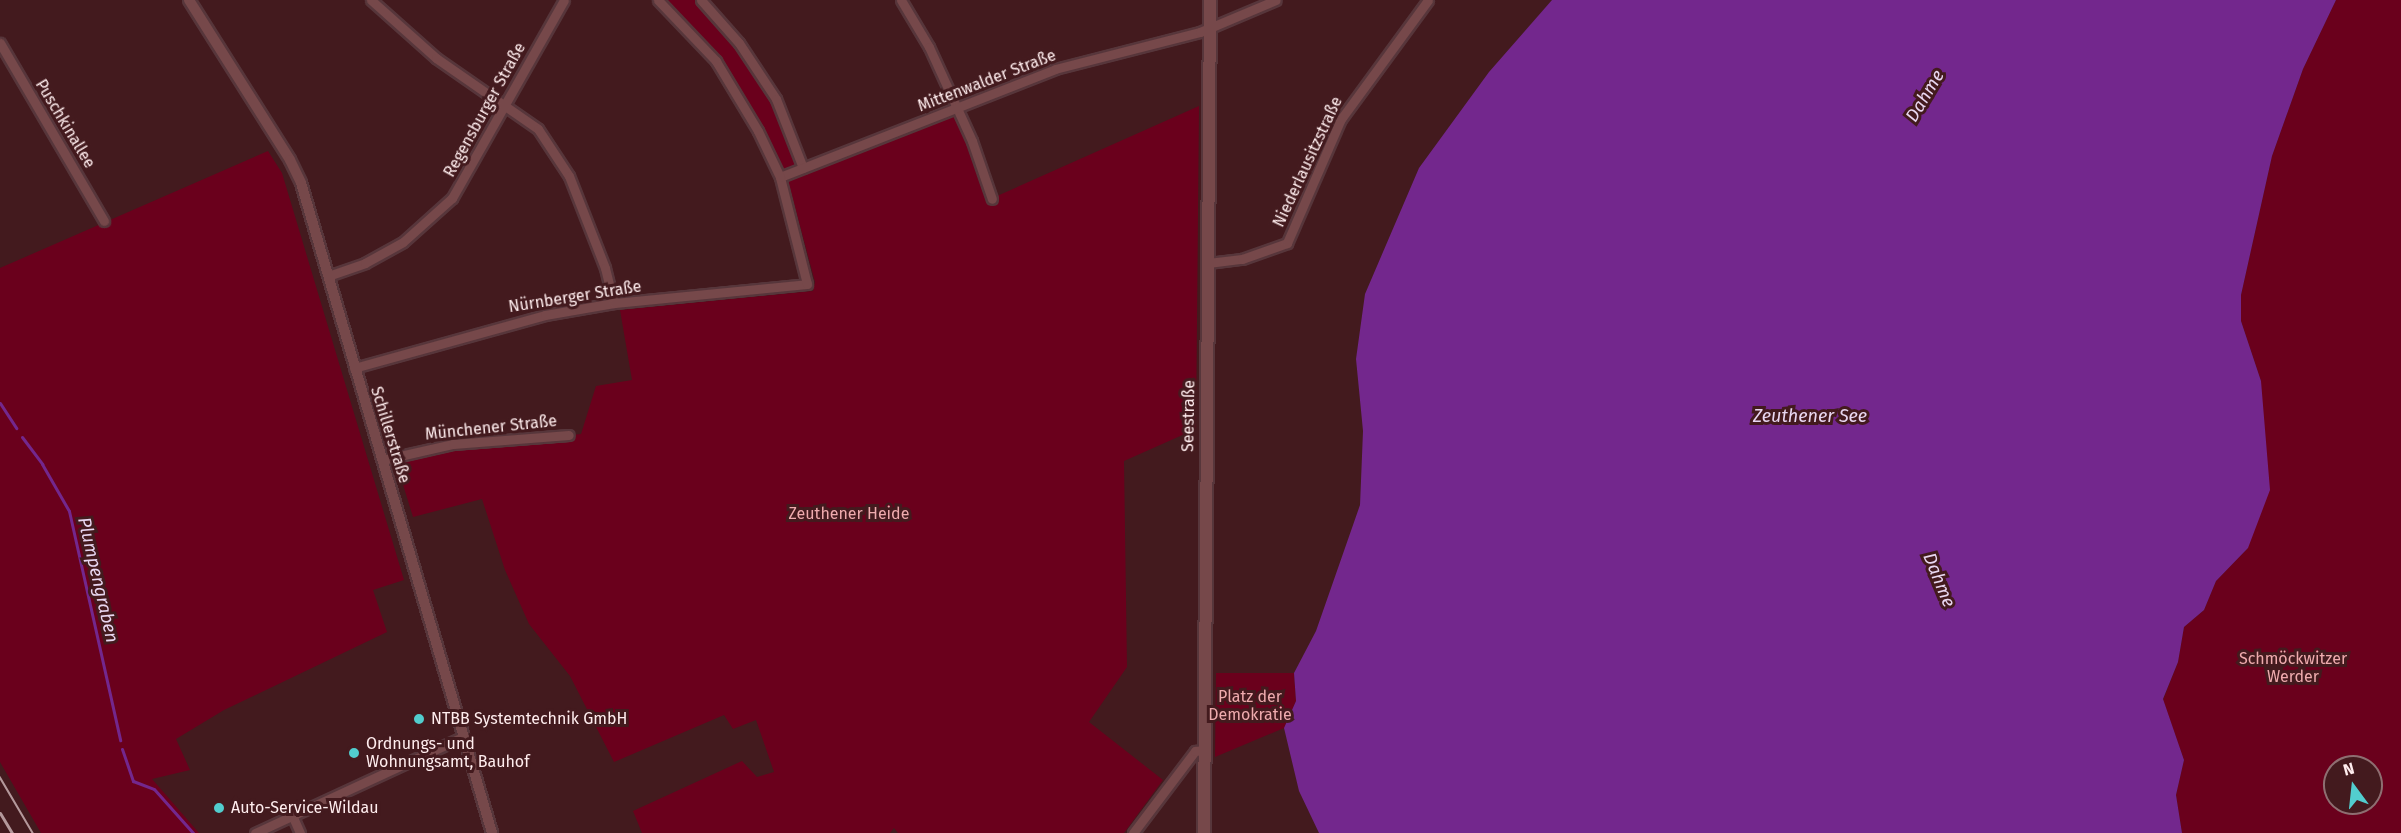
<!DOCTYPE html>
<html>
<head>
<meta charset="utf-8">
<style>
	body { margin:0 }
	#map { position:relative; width:2401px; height:833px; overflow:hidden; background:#431a1e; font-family:"Fira Sans",sans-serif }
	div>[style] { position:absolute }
	.green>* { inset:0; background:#6a001c }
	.water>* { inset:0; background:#73278d }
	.stream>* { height:3px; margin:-1.5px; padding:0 1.5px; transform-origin:1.5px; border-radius:1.5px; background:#73278d }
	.roads { filter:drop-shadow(2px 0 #57363b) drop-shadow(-2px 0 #57363b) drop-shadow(0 2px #57363b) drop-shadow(0 -2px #57363b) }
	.minor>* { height:9px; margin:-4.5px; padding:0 4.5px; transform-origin:4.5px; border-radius:4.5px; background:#76484a }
	.tertiary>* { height:10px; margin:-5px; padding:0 5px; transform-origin:5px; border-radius:5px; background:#76484a }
	.secondary>* { height:12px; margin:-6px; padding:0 6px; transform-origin:6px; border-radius:6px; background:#76484a }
	.tram>* { height:1.5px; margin:-0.75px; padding:0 0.75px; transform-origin:0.75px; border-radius:0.75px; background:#b4989b }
	.rail>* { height:3px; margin:-1.5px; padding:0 1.5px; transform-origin:1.5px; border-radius:1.5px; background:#b4989b }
	.dots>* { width:16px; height:16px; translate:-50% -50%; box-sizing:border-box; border:3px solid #431a1e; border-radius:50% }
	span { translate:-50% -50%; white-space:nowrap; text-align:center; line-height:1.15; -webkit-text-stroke:6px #431a1e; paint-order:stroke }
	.street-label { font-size:16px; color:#ffedee }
	.park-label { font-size:16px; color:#efabae }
	.poi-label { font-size:16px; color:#ffedee }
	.left { translate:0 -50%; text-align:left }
	.water-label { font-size:18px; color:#e9d7f1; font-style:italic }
	.north { position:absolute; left:2323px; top:755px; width:60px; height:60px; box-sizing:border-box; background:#431a1e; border:2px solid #8e6e71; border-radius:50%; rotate:345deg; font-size:16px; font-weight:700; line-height:24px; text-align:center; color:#ffedee }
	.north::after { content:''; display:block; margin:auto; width:21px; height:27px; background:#52cdce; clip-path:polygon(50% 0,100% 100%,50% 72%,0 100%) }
</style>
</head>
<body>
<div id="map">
	<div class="green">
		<div style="clip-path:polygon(663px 0,696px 0,730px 39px,773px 102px,797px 165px,782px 170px,754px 112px,731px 77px,690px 25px)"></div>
		<div style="clip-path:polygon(evenodd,2336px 0,2401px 0,2401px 833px,2182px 833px,2176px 795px,2184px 760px,2163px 700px,2178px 662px,2184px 627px,2204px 610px,2216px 581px,2248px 548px,2261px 381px,2241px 321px,2241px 295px,2272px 156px,2303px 69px,2336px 0,2335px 767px,2371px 767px,2371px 803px,2335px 803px,2335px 767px)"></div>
		<div style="clip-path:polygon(1199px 106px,1196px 429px,1124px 461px,1127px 667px,1089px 722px,1163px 780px,1124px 833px,898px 833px,894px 828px,890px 833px,642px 833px,633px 811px,742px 761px,757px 777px,774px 772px,756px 720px,733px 729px,724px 715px,614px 762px,570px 676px,529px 624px,505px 570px,482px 499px,413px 517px,396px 462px,443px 450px,581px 434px,596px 386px,632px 380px,620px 310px,813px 291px,815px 282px,788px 181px,956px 115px,988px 200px)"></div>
		<div style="clip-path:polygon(268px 151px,282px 173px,404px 580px,373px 590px,387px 632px,224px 710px,176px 739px,190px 770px,152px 779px,199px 833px,41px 833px,0 762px,0 268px)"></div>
		<div style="clip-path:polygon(1216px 673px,1294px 673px,1296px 701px,1284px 728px,1215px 757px)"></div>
	</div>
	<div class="water">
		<div style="clip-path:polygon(1552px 0,2336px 0,2303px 69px,2272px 156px,2241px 295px,2241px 321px,2261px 381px,2270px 490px,2248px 548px,2216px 581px,2204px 610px,2184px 627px,2178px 662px,2163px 699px,2184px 760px,2176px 795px,2182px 833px,1319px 833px,1299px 791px,1284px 728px,1296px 701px,1294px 673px,1316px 631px,1360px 505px,1363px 431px,1356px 359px,1365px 294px,1419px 168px,1489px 72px)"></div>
	</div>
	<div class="stream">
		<div style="left:0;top:403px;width:30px;rotate:57deg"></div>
		<div style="left:22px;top:437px;width:34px;rotate:53deg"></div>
		<div style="left:42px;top:464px;width:54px;rotate:60.1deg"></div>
		<div style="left:69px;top:511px;width:235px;rotate:77.4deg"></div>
		<div style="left:122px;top:749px;width:34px;rotate:71deg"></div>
		<div style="left:133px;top:781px;width:22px;rotate:21deg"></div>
		<div style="left:154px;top:789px;width:59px;rotate:48.4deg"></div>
	</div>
	<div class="roads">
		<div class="minor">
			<div style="left:371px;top:0;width:87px;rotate:41.7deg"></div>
			<div style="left:436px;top:58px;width:124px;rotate:34.8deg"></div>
			<div style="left:538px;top:129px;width:56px;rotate:56.6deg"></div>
			<div style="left:569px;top:176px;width:99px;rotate:68.6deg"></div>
			<div style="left:605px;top:268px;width:36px;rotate:76deg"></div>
			<div style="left:701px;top:0;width:57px;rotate:48.5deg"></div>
			<div style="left:739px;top:43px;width:67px;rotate:56.5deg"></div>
			<div style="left:776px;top:99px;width:74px;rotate:68.6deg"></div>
			<div style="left:901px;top:0;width:55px;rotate:59.2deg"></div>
			<div style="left:929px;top:47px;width:103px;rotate:65.4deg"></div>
			<div style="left:972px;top:141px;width:61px;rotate:71deg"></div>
			<div style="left:0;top:43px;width:206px;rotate:59.7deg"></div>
			<div style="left:780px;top:177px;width:295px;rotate:-21.4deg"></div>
			<div style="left:1055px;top:69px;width:150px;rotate:-14.3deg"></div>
			<div style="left:1200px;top:32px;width:82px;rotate:-22.8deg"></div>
			<div style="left:1208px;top:263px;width:34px;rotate:-7deg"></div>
			<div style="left:1242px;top:259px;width:48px;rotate:-19.6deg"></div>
			<div style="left:1287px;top:243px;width:135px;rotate:-66.5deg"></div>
			<div style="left:1341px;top:119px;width:147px;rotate:-53.8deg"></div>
			<div style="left:328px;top:276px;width:39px;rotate:-19deg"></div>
			<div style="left:365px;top:263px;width:43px;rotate:-28.9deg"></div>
			<div style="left:403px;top:242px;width:66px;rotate:-41.9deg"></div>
			<div style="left:452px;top:198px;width:227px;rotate:-60.5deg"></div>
			<div style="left:354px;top:368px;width:198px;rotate:-15.5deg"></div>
			<div style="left:545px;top:315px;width:70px;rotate:-9.9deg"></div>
			<div style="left:614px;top:303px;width:194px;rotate:-5.6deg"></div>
			<div style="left:807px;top:284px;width:110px;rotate:-104.2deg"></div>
			<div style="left:780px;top:177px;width:51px;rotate:-115.6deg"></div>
			<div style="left:758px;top:131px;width:82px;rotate:-121deg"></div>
			<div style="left:716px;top:61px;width:84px;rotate:-133.6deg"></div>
			<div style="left:382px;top:460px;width:73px;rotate:-12.7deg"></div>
			<div style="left:453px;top:444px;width:116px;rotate:-4.4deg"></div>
			<div style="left:292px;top:815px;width:20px;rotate:66deg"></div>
			<div style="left:255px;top:833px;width:229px;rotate:-24.8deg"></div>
			<div style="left:1133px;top:833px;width:103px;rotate:-52.9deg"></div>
			<div style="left:1195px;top:751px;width:9px;rotate:-6deg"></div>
		</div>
		<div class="tertiary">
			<div style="left:189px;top:0;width:189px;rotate:57.7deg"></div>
			<div style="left:290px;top:160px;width:25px;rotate:64deg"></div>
			<div style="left:301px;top:183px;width:677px;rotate:73.62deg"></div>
		</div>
		<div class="secondary">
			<div style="left:1204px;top:833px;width:833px;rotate:-89.59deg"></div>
		</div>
	</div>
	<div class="tram">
		<div style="left:0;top:777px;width:65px;rotate:59.5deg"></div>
	</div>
	<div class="rail">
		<div style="left:0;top:813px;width:23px;rotate:59deg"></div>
	</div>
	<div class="dots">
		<div style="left:419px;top:719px;background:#52cdce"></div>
		<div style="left:354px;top:753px;background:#52cdce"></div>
		<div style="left:219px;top:808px;background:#52cdce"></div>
	</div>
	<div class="street-label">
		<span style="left:987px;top:81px;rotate:-21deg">Mittenwalder Straße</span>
		<span style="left:485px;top:110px;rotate:-61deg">Regensburger Straße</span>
		<span style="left:65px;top:124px;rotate:59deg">Puschkinallee</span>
		<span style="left:1308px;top:162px;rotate:-65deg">Niederlausitzstraße</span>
		<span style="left:575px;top:297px;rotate:-9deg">Nürnberger Straße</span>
		<span style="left:1189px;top:416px;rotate:-89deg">Seestraße</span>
		<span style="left:491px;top:428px;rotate:-6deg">Münchener Straße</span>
		<span style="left:390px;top:435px;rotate:73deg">Schillerstraße</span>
	</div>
	<div class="park-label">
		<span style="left:849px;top:514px">Zeuthener Heide</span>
		<span style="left:2293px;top:668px">Schmöckwitzer<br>Werder</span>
		<span style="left:1250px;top:706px">Platz der<br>Demokratie</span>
	</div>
	<div class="poi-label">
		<span class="left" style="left:431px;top:719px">NTBB Systemtechnik GmbH</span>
		<span class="left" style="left:366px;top:753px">Ordnungs- und<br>Wohnungsamt, Bauhof</span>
		<span class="left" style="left:231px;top:808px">Auto-Service-Wildau</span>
	</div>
	<div class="water-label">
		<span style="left:1925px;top:96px;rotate:-59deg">Dahme</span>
		<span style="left:1810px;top:416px">Zeuthener See</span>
		<span style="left:98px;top:580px;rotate:77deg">Plumpengraben</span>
		<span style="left:1939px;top:580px;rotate:68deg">Dahme</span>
	</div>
	<div class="north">N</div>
</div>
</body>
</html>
